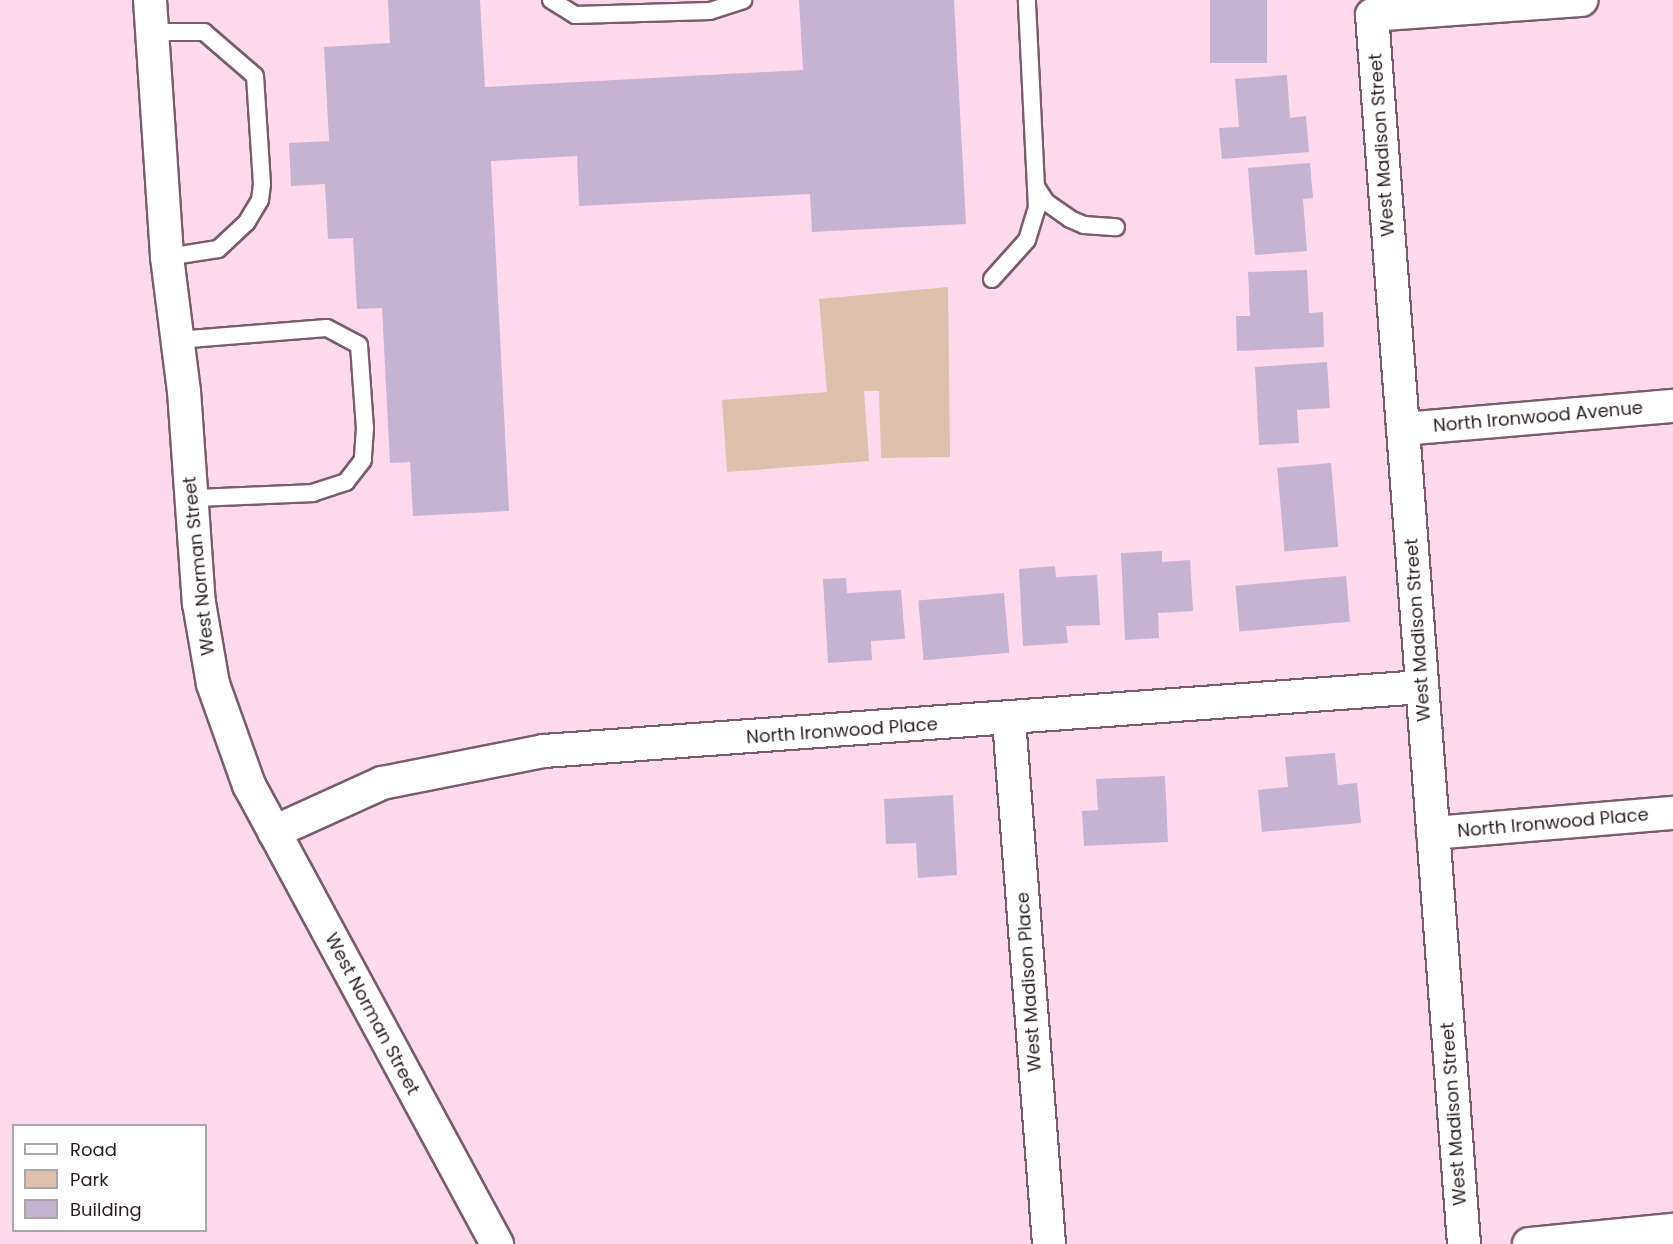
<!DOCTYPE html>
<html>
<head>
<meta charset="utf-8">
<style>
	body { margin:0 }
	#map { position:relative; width:1673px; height:1244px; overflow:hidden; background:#fcdaeb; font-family:Poppins,sans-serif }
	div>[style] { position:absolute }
	.green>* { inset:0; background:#dec0af }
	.building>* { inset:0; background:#c5b4d0; transform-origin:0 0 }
	.roads { filter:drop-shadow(2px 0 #7a5d6c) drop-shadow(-2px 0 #7a5d6c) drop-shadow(0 2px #7a5d6c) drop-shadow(0 -2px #7a5d6c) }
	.lane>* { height:16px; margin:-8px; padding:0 8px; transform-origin:8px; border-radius:8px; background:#fff }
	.street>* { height:32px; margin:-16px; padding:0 16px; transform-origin:16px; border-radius:16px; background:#fff }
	span { translate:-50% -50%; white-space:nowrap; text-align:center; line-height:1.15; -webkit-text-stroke:4.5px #fff; paint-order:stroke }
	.street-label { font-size:18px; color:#2b1f25 }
	.legend { position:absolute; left:12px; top:1124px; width:195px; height:108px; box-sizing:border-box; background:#fff; border:2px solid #aaa5a8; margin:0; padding:8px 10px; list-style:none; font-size:18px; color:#2b1f25 }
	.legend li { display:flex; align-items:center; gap:12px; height:30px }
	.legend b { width:30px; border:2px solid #aaa5a8 }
</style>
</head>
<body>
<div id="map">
	<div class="green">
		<div style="clip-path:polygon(948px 287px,950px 457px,881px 458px,879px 391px,864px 391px,869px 461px,727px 472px,722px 400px,827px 392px,819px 299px)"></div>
	</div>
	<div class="building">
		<div style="clip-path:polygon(388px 0,480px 0,485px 87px,803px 70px,799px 0,954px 0,966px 224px,812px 232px,810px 194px,579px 206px,577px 156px,491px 161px,509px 511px,413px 516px,410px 462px,390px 463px,382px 308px,357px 309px,353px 238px,328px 239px,325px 184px,291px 186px,289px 143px,329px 141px,324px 47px,390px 43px)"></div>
		<div style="left:1210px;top:0;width:57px;height:63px"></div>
		<div style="clip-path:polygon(1287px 75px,1290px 118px,1306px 116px,1309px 152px,1222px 159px,1219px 128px,1239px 127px,1235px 79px)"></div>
		<div style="clip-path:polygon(1310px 163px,1313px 198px,1303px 199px,1307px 251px,1255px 255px,1248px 168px)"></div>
		<div style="clip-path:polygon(1307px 270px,1309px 313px,1323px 312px,1324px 347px,1237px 351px,1236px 316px,1250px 316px,1248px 272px)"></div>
		<div style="clip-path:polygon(1327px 362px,1330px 408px,1297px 410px,1299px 443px,1259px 445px,1255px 367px)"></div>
		<div style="left:1331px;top:463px;width:84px;height:54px;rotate:85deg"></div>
		<div style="clip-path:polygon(1162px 551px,1162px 562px,1190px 560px,1193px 611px,1158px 613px,1159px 638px,1125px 640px,1121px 553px)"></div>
		<div style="clip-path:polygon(1055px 566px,1056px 577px,1097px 575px,1100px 625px,1066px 626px,1068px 643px,1023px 646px,1019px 569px)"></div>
		<div style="left:1346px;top:576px;width:46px;height:111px;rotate:85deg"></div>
		<div style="clip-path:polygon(846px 578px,847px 593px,901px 590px,905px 639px,871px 641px,872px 660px,828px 663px,823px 579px)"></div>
		<div style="left:1004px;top:593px;width:60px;height:86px;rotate:85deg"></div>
		<div style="clip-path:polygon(1335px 753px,1338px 785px,1357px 783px,1361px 823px,1262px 832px,1258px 790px,1288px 787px,1285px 757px)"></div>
		<div style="clip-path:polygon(1165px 776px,1168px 842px,1084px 846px,1082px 811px,1098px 810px,1096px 779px)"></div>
		<div style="clip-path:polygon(953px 795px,957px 875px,918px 878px,916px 843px,886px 844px,884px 799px)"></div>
	</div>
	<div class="roads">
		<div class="lane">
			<div style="left:551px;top:0;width:28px;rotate:32deg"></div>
			<div style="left:575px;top:15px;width:135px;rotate:-1.7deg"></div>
			<div style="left:710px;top:11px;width:35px;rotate:-18deg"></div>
			<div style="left:152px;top:32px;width:52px"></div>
			<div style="left:204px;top:32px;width:67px;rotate:40.8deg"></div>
			<div style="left:255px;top:76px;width:108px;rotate:86.3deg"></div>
			<div style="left:262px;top:184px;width:16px;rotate:97deg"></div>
			<div style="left:260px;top:200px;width:26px;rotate:121deg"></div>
			<div style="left:247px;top:222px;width:40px;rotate:137deg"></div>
			<div style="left:218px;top:249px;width:52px;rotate:171.1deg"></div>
			<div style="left:1037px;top:188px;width:17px;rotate:57deg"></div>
			<div style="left:1046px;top:202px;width:29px;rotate:35deg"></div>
			<div style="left:1070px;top:219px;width:15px;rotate:23deg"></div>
			<div style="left:1084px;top:225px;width:32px;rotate:4deg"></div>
			<div style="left:992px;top:279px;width:52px;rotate:-48.1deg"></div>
			<div style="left:1027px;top:240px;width:34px;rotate:-73deg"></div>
			<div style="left:1037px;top:208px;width:208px;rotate:-92.8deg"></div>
			<div style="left:177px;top:340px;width:150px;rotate:-4.6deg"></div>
			<div style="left:327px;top:328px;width:36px;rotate:28deg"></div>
			<div style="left:359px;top:345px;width:83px;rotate:85.9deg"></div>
			<div style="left:365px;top:428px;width:32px;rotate:94deg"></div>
			<div style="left:363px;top:460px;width:28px;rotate:128deg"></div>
			<div style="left:346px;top:482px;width:35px;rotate:162deg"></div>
			<div style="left:313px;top:493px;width:121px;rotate:177.6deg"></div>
		</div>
		<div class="street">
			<div style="left:150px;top:0;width:258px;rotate:86.2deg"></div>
			<div style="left:167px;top:257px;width:135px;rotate:82.8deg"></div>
			<div style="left:184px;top:391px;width:213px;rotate:86deg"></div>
			<div style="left:199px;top:603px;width:82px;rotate:80.2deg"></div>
			<div style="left:213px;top:684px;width:107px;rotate:70.4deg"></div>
			<div style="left:249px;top:785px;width:522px;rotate:61.62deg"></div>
			<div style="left:1403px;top:429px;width:271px;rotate:-4.9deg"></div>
			<div style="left:1009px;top:720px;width:526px;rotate:85.63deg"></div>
			<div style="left:274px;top:832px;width:119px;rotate:-24.4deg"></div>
			<div style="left:382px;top:783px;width:165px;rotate:-11.2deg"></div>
			<div style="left:544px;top:751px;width:880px;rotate:-4.17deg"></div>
			<div style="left:1433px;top:833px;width:241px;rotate:-4.8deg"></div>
			<div style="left:1464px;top:1244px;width:1232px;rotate:-94.28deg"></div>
			<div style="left:1372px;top:15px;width:210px;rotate:-4.1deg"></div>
			<div style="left:1529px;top:1244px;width:145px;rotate:-5.6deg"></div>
		</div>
	</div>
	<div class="street-label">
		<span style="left:1382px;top:145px;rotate:-94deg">West Madison Street</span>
		<span style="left:1538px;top:417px;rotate:-5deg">North Ironwood Avenue</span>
		<span style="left:199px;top:566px;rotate:-96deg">West Norman Street</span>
		<span style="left:1418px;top:630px;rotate:-94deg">West Madison Street</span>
		<span style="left:842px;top:731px;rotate:-4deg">North Ironwood Place</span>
		<span style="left:1553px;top:823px;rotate:-5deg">North Ironwood Place</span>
		<span style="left:1029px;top:982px;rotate:-94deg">West Madison Place</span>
		<span style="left:372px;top:1014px;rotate:62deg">West Norman Street</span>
		<span style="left:1454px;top:1114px;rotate:-94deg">West Madison Street</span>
	</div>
	<ul class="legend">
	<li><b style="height:8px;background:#fff"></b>Road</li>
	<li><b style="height:16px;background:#dec0af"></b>Park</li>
	<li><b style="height:16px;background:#c5b4d0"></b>Building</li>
	</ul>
</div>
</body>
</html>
